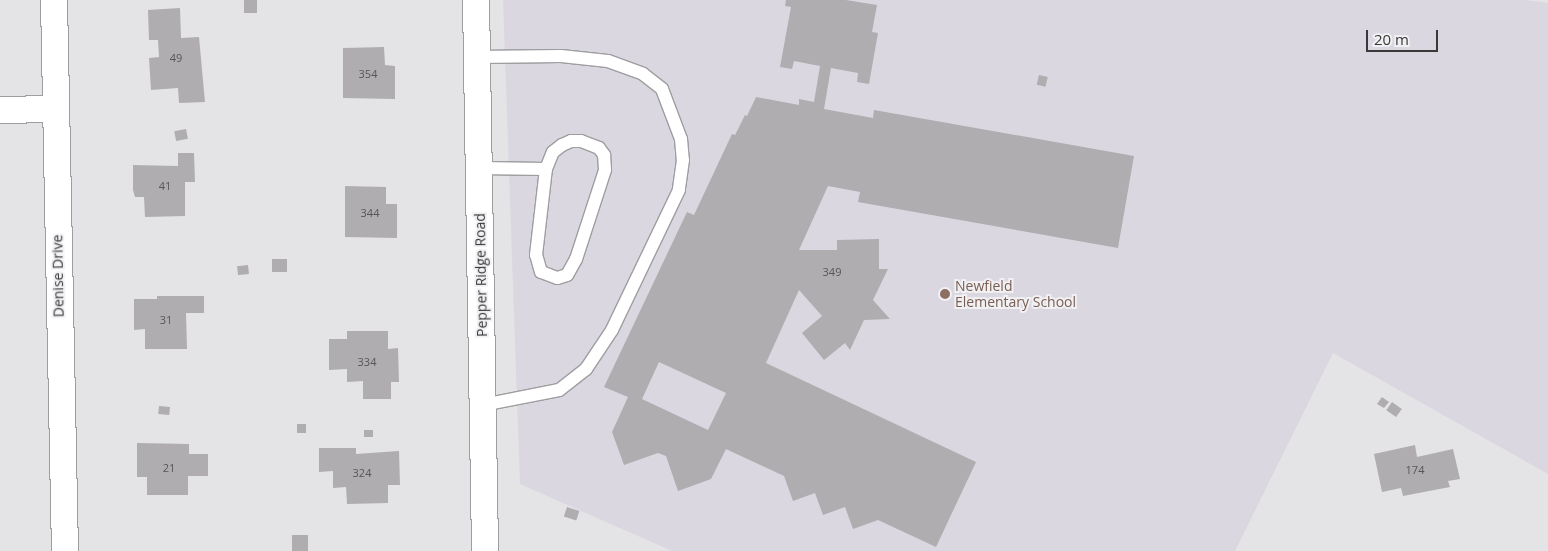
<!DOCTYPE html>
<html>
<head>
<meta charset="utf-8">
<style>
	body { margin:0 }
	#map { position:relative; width:1548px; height:551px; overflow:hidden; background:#e4e3e6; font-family:"Open Sans",sans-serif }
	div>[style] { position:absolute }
	.built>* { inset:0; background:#dbd7e1 }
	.building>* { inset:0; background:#afadb0; transform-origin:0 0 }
	.roads { filter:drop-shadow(1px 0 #9e9da0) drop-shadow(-1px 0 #9e9da0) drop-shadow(0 1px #9e9da0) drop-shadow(0 -1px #9e9da0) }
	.service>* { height:12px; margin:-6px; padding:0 6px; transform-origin:6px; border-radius:6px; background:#fff }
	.minor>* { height:26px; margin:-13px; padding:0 13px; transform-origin:13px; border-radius:13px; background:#fff }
	.dots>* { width:14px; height:14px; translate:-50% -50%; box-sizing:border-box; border:2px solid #f1f0f3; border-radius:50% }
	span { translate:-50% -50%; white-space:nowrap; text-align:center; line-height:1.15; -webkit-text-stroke:4px #f1f0f3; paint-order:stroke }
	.number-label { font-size:11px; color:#565658 }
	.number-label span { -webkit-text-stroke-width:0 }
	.street-label { font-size:14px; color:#39393a }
	.education-label { font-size:14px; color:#785e54 }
	.left { translate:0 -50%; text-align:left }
	.scale { position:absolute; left:1366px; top:30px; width:72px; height:22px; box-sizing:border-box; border:2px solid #39393a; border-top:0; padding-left:6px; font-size:15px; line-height:18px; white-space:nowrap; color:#39393a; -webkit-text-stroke:4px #f1f0f3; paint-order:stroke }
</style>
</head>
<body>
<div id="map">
	<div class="built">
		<div style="clip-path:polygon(503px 0,1526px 0,1548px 3px,1548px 474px,1333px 353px,1235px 551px,672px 551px,520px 484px)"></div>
	</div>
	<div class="building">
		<div style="left:244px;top:0;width:13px;height:13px"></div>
		<div style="clip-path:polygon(evenodd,786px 0,846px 0,877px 5px,872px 32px,878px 33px,869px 84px,857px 82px,858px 73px,831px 68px,824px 109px,873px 118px,874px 110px,1134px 156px,1118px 248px,858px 202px,860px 192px,828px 186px,799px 250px,837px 250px,837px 240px,879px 239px,879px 269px,888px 269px,873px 300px,890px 319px,864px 320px,850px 350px,845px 343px,824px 360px,802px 333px,822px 316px,799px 290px,766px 363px,976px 462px,936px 547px,878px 520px,853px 529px,845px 507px,823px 515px,815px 493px,793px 501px,784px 476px,726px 449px,711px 479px,678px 491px,666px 456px,658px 453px,624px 465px,612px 432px,628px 397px,604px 387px,687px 212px,694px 215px,732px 134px,735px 135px,745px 115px,747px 116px,756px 97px,799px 105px,799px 99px,814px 102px,820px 66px,794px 61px,792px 69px,780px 67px,791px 7px,785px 6px,786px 0,659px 362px,726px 393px,708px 430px,642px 399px,659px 362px)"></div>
		<div style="clip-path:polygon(180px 8px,181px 38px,199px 37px,205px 102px,179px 103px,178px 88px,151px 90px,149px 58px,159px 57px,158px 40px,149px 40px,148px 10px)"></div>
		<div style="clip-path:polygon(384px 47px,385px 65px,395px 66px,395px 99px,343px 98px,343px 48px)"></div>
		<div style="left:1039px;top:75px;width:9px;height:10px;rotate:13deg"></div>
		<div style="left:186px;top:129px;width:10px;height:12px;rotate:79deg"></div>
		<div style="clip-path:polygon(178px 153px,194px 153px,195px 182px,185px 182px,185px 216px,145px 217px,144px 197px,135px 197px,133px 190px,133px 165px,178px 166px)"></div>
		<div style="clip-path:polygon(345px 186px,386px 187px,386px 204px,397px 204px,397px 238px,345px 237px)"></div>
		<div style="left:287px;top:259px;width:13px;height:15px;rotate:90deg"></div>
		<div style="left:248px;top:265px;width:9px;height:11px;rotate:84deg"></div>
		<div style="clip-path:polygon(157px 296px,204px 296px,204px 313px,186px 313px,187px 349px,145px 349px,145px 329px,134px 330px,134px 299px,157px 299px)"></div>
		<div style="clip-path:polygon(347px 331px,388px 331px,388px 349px,398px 348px,399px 382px,391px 382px,391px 399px,363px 399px,363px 381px,347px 382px,347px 369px,329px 370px,329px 339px,347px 339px)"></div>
		<div style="clip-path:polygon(1382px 397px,1389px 402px,1384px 408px,1377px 404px)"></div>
		<div style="left:1392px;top:402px;width:12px;height:10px;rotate:35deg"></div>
		<div style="left:159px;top:406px;width:11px;height:8px;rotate:5deg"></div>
		<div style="left:297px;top:424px;width:9px;height:9px"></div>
		<div style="left:364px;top:430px;width:9px;height:7px"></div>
		<div style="clip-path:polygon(137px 443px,189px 444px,189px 454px,208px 454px,208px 476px,188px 476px,188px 495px,147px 495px,147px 477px,137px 477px)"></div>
		<div style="clip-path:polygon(1415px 445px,1417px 457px,1453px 449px,1460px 479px,1448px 481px,1450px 487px,1403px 496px,1401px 488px,1382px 492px,1374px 454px)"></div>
		<div style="clip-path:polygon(319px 448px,356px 448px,356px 454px,399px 451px,400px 485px,388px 485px,388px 503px,347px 504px,346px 487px,333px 488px,333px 471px,319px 472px)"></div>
		<div style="left:567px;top:507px;width:13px;height:10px;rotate:18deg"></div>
		<div style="left:292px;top:535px;width:16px;height:16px"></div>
	</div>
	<div class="roads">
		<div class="service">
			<div style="left:477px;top:57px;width:84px;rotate:-0.7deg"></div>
			<div style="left:561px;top:56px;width:47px;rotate:6.1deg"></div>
			<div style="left:608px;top:61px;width:37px;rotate:20deg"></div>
			<div style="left:643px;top:74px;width:24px;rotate:38deg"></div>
			<div style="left:662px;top:89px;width:53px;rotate:69.2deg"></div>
			<div style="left:681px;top:139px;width:21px;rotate:85deg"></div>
			<div style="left:683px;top:160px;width:30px;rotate:98deg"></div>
			<div style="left:679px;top:190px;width:155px;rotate:115.6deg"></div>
			<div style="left:612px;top:330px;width:47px;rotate:123.7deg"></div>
			<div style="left:586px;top:369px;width:34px;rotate:142deg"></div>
			<div style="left:559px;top:390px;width:77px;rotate:168.8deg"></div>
			<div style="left:571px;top:141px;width:10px"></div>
			<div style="left:581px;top:141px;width:19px;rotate:21deg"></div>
			<div style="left:599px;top:148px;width:9px;rotate:54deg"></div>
			<div style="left:604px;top:155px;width:15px;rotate:86deg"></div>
			<div style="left:605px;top:170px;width:94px;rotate:108deg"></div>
			<div style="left:576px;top:259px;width:18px;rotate:119deg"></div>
			<div style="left:567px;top:275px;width:10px;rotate:163deg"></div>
			<div style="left:557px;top:278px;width:17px;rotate:-159deg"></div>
			<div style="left:541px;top:272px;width:18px;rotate:-106deg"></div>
			<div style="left:536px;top:255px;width:87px;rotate:-83.4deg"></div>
			<div style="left:546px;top:169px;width:18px;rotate:-68deg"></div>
			<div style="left:553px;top:152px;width:11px;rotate:-38deg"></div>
			<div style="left:562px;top:145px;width:10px;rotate:-24deg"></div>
			<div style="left:479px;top:168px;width:67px;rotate:0.9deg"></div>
		</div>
		<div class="minor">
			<div style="left:54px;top:0;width:551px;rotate:88.86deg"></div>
			<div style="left:476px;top:0;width:551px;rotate:89.06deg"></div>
			<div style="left:0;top:110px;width:54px;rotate:-1.1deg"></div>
		</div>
	</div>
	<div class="dots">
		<div style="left:945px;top:294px;background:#8d6e63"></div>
	</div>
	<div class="number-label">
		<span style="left:176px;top:58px">49</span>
		<span style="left:368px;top:74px">354</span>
		<span style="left:165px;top:186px">41</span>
		<span style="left:370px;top:213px">344</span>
		<span style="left:832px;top:272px">349</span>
		<span style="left:166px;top:320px">31</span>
		<span style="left:367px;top:362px">334</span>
		<span style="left:169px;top:468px">21</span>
		<span style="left:1415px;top:470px">174</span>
		<span style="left:362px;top:473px">324</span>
	</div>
	<div class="street-label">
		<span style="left:481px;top:275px;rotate:-91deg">Pepper Ridge Road</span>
		<span style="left:58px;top:276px;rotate:-91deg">Denise Drive</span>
	</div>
	<div class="education-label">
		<span class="left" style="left:955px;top:294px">Newfield<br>Elementary School</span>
	</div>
	<div class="scale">20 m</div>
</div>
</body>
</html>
